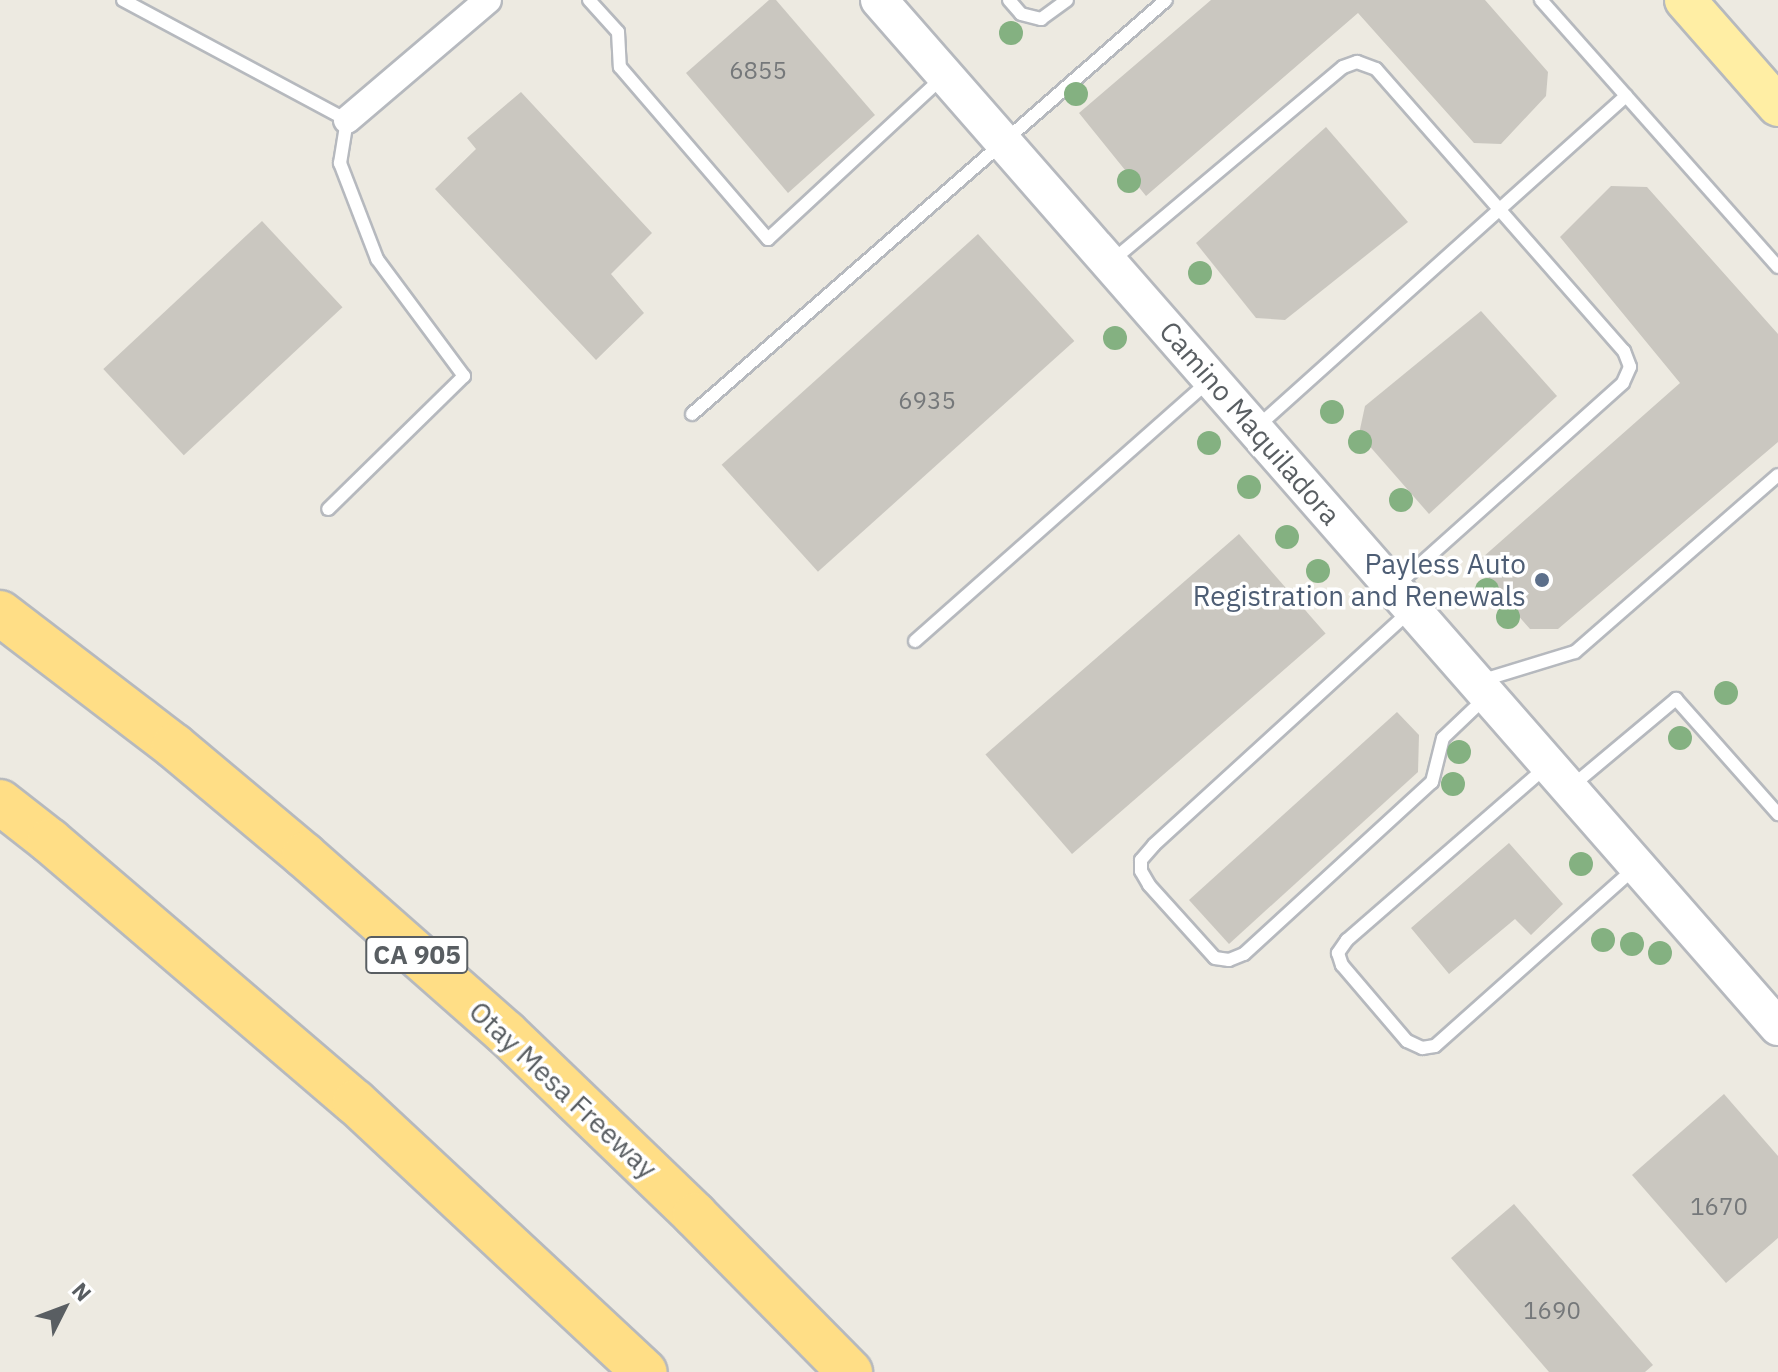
<!DOCTYPE html>
<html>
<head>
<meta charset="utf-8">
<style>
	body { margin:0 }
	#map { position:relative; width:1778px; height:1372px; overflow:hidden; background:#edeae1; font-family:"IBM Plex Sans",sans-serif }
	div>[style] { position:absolute }
	.building>* { inset:0; background:#cac7c0; transform-origin:0 0 }
	.roads { filter:drop-shadow(2px 0 #b6b9be) drop-shadow(-2px 0 #b6b9be) drop-shadow(0 2px #b6b9be) drop-shadow(0 -2px #b6b9be) }
	.lane>* { height:12px; margin:-6px; padding:0 6px; transform-origin:6px; border-radius:6px; background:#fff }
	.street>* { height:26px; margin:-13px; padding:0 13px; transform-origin:13px; border-radius:13px; background:#fff }
	.secondary>* { height:36px; margin:-18px; padding:0 18px; transform-origin:18px; border-radius:18px; background:#fff }
	.primary>* { height:40px; margin:-20px; padding:0 20px; transform-origin:20px; border-radius:20px; background:#ffeea4 }
	.highway>* { height:44px; margin:-22px; padding:0 22px; transform-origin:22px; border-radius:22px; background:#ffde86 }
	.trees>* { width:24px; height:24px; margin:-12px; border-radius:50%; background:#84b181 }
	.dots>* { width:22px; height:22px; translate:-50% -50%; box-sizing:border-box; border:4px solid #fff; border-radius:50% }
	span { translate:-50% -50%; white-space:nowrap; text-align:center; line-height:1.15; -webkit-text-stroke:7px #fff; paint-order:stroke }
	.number-label { font-size:24px; color:#75787a }
	.number-label span { -webkit-text-stroke-width:0 }
	.shield-label span { padding:2px 6px; background:#fff; border:2px solid; border-radius:6px; -webkit-text-stroke-width:0 }
	.shield-label { font-size:26px; color:#595e62; font-weight:700 }
	.street-label { font-size:28px; color:#595e62 }
	.service-label { font-size:28px; color:#4e5e75 }
	.right { translate:-100% -50%; text-align:right }
	.north { position:absolute; left:24px; top:1268px; width:80px; height:80px; -webkit-text-stroke:6px #fff; paint-order:stroke; rotate:48deg; font-size:22px; font-weight:700; line-height:32px; text-align:center; color:#595e62 }
	.north::after { content:''; display:block; margin:auto; width:28px; height:36px; background:#595e62; clip-path:polygon(50% 0,100% 100%,50% 72%,0 100%) }
</style>
</head>
<body>
<div id="map">
	<div class="building">
		<div style="clip-path:polygon(769px 0,776px 0,875px 115px,788px 193px,686px 73px)"></div>
		<div style="clip-path:polygon(1211px 0,1485px 0,1548px 72px,1546px 96px,1501px 144px,1474px 143px,1358px 13px,1146px 196px,1079px 113px)"></div>
		<div style="clip-path:polygon(521px 92px,652px 233px,611px 274px,644px 313px,596px 360px,435px 189px,476px 149px,467px 138px)"></div>
		<div style="clip-path:polygon(1326px 127px,1408px 222px,1285px 320px,1256px 318px,1196px 243px)"></div>
		<div style="clip-path:polygon(1611px 186px,1647px 187px,1778px 334px,1778px 442px,1558px 629px,1530px 629px,1474px 565px,1680px 383px,1560px 237px)"></div>
		<div style="left:262px;top:221px;width:118px;height:217px;rotate:47deg"></div>
		<div style="left:978px;top:234px;width:144px;height:345px;rotate:48deg"></div>
		<div style="clip-path:polygon(1481px 311px,1557px 396px,1429px 514px,1359px 434px,1365px 406px)"></div>
		<div style="left:1239px;top:534px;width:132px;height:336px;rotate:49deg"></div>
		<div style="clip-path:polygon(1397px 712px,1419px 735px,1418px 772px,1229px 944px,1189px 900px)"></div>
		<div style="clip-path:polygon(1509px 843px,1563px 904px,1531px 935px,1515px 919px,1449px 974px,1411px 928px)"></div>
		<div style="clip-path:polygon(1724px 1094px,1778px 1156px,1778px 1238px,1726px 1283px,1632px 1175px)"></div>
		<div style="clip-path:polygon(1514px 1204px,1653px 1365px,1645px 1372px,1549px 1372px,1451px 1258px)"></div>
	</div>
	<div class="roads">
		<div class="lane">
			<div style="left:123px;top:0;width:254px;rotate:28.2deg"></div>
			<div style="left:347px;top:120px;width:44px;rotate:99.2deg"></div>
			<div style="left:340px;top:163px;width:103px;rotate:68.9deg"></div>
			<div style="left:377px;top:259px;width:146px;rotate:53.4deg"></div>
			<div style="left:464px;top:376px;width:190px;rotate:135.6deg"></div>
			<div style="left:589px;top:0;width:43px;rotate:47.8deg"></div>
			<div style="left:618px;top:32px;width:35px;rotate:87deg"></div>
			<div style="left:620px;top:67px;width:227px;rotate:49.3deg"></div>
			<div style="left:768px;top:239px;width:236px;rotate:-42.8deg"></div>
			<div style="left:1009px;top:0;width:18px;rotate:49deg"></div>
			<div style="left:1021px;top:14px;width:21px;rotate:14deg"></div>
			<div style="left:1041px;top:19px;width:32px;rotate:-36deg"></div>
			<div style="left:1541px;top:0;width:357px;rotate:48.4deg"></div>
			<div style="left:1113px;top:260px;width:300px;rotate:-40deg"></div>
			<div style="left:1343px;top:67px;width:15px;rotate:-20deg"></div>
			<div style="left:1357px;top:62px;width:20px;rotate:20deg"></div>
			<div style="left:1376px;top:69px;width:376px;rotate:48.7deg"></div>
			<div style="left:1624px;top:351px;width:17px;rotate:69deg"></div>
			<div style="left:1630px;top:367px;width:17px;rotate:114deg"></div>
			<div style="left:1623px;top:383px;width:305px;rotate:138.2deg"></div>
			<div style="left:692px;top:414px;width:629px;rotate:-41.13deg"></div>
			<div style="left:1257px;top:427px;width:496px;rotate:-41.9deg"></div>
			<div style="left:1410px;top:611px;width:347px;rotate:137.6deg"></div>
			<div style="left:1154px;top:845px;width:20px;rotate:131deg"></div>
			<div style="left:1141px;top:860px;width:11px;rotate:90deg"></div>
			<div style="left:1141px;top:871px;width:16px;rotate:60deg"></div>
			<div style="left:1149px;top:885px;width:98px;rotate:47.9deg"></div>
			<div style="left:1215px;top:958px;width:14px;rotate:8deg"></div>
			<div style="left:1229px;top:960px;width:16px;rotate:-22deg"></div>
			<div style="left:1244px;top:954px;width:255px;rotate:-42.5deg"></div>
			<div style="left:1432px;top:782px;width:45px;rotate:-76deg"></div>
			<div style="left:1443px;top:738px;width:58px;rotate:-43.6deg"></div>
			<div style="left:915px;top:641px;width:392px;rotate:-41.5deg"></div>
			<div style="left:1480px;top:681px;width:99px;rotate:-17deg"></div>
			<div style="left:1575px;top:652px;width:269px;rotate:-41.1deg"></div>
			<div style="left:1546px;top:767px;width:264px;rotate:139deg"></div>
			<div style="left:1347px;top:940px;width:16px;rotate:125deg"></div>
			<div style="left:1338px;top:953px;width:13px;rotate:72deg"></div>
			<div style="left:1342px;top:965px;width:100px;rotate:49.5deg"></div>
			<div style="left:1407px;top:1041px;width:17px;rotate:25deg"></div>
			<div style="left:1422px;top:1048px;width:13px;rotate:-9deg"></div>
			<div style="left:1435px;top:1046px;width:268px;rotate:-41.7deg"></div>
			<div style="left:1572px;top:786px;width:136px;rotate:-39.9deg"></div>
			<div style="left:1676px;top:699px;width:154px;rotate:48.4deg"></div>
		</div>
		<div class="street">
			<div style="left:347px;top:120px;width:185px;rotate:-40.4deg"></div>
		</div>
		<div class="secondary">
			<div style="left:879px;top:0;width:1365px;rotate:48.8deg"></div>
		</div>
		<div class="primary">
			<div style="left:1685px;top:0;width:141px;rotate:48.7deg"></div>
		</div>
		<div class="highway">
			<div style="left:0;top:613px;width:219px;rotate:37.4deg"></div>
			<div style="left:174px;top:746px;width:170px;rotate:40deg"></div>
			<div style="left:304px;top:855px;width:269px;rotate:41.4deg"></div>
			<div style="left:506px;top:1033px;width:262px;rotate:43.9deg"></div>
			<div style="left:695px;top:1215px;width:221px;rotate:45.4deg"></div>
			<div style="left:0;top:802px;width:63px;rotate:38deg"></div>
			<div style="left:50px;top:841px;width:401px;rotate:40.6deg"></div>
			<div style="left:355px;top:1102px;width:396px;rotate:43deg"></div>
		</div>
	</div>
	<div class="trees">
		<div style="left:1011px;top:33px"></div>
		<div style="left:1076px;top:94px"></div>
		<div style="left:1129px;top:181px"></div>
		<div style="left:1200px;top:273px"></div>
		<div style="left:1115px;top:338px"></div>
		<div style="left:1332px;top:412px"></div>
		<div style="left:1360px;top:442px"></div>
		<div style="left:1209px;top:443px"></div>
		<div style="left:1249px;top:487px"></div>
		<div style="left:1401px;top:500px"></div>
		<div style="left:1287px;top:537px"></div>
		<div style="left:1318px;top:571px"></div>
		<div style="left:1487px;top:590px"></div>
		<div style="left:1508px;top:617px"></div>
		<div style="left:1726px;top:693px"></div>
		<div style="left:1680px;top:738px"></div>
		<div style="left:1459px;top:752px"></div>
		<div style="left:1453px;top:784px"></div>
		<div style="left:1581px;top:864px"></div>
		<div style="left:1603px;top:940px"></div>
		<div style="left:1632px;top:944px"></div>
		<div style="left:1660px;top:953px"></div>
	</div>
	<div class="dots">
		<div style="left:1542px;top:580px;background:#5c6f8a"></div>
	</div>
	<div class="number-label">
		<span style="left:758px;top:71px">6855</span>
		<span style="left:927px;top:401px">6935</span>
		<span style="left:1719px;top:1207px">1670</span>
		<span style="left:1552px;top:1311px">1690</span>
	</div>
	<div class="shield-label">
		<span style="left:417px;top:955px">CA 905</span>
	</div>
	<div class="street-label">
		<span style="left:1250px;top:423px;rotate:49deg">Camino Maquiladora</span>
		<span style="left:563px;top:1090px;rotate:43deg">Otay Mesa Freeway</span>
	</div>
	<div class="service-label">
		<span class="right" style="left:1526px;top:580px">Payless Auto<br>Registration and Renewals</span>
	</div>
	<div class="north">N</div>
</div>
</body>
</html>
